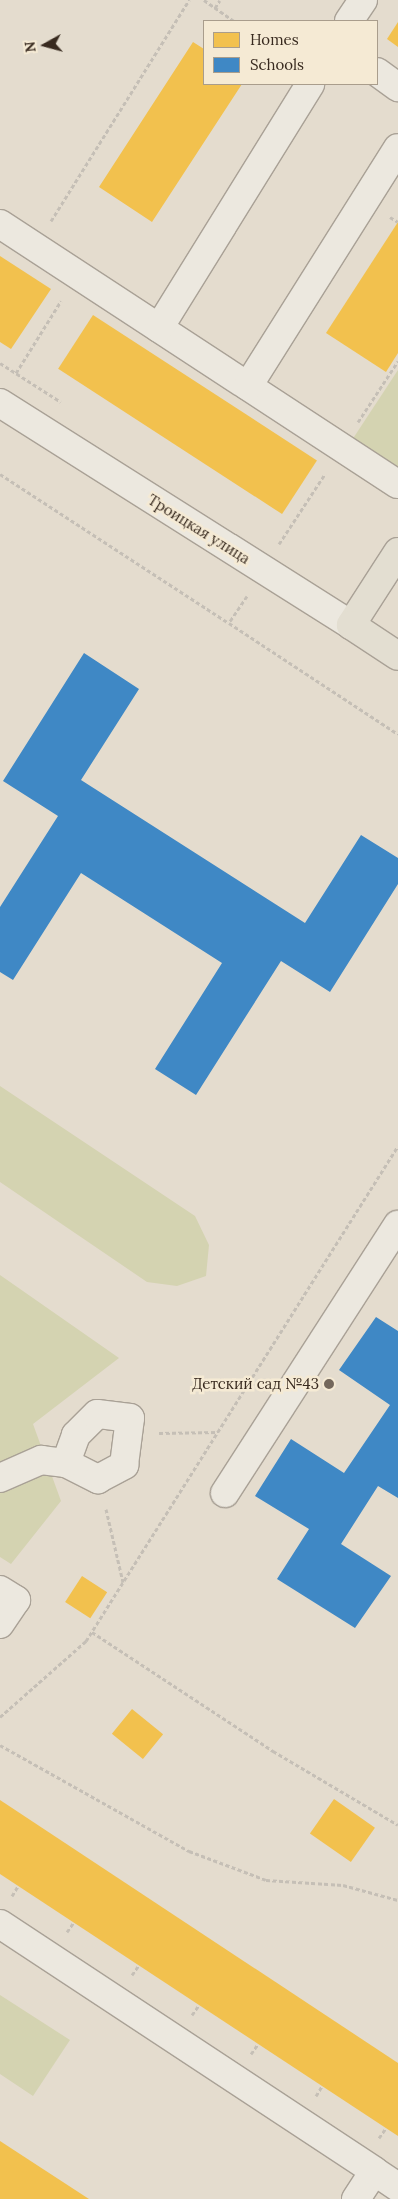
<!DOCTYPE html>
<html>
<head>
<meta charset="utf-8">
<style>
	body { margin:0 }
	#map { position:relative; width:398px; height:2199px; overflow:hidden; background:#e4dcce; font-family:Lora,serif }
	div>[style] { position:absolute }
	.green>* { inset:0; background:#d4d3b1 }
	.homes>* { inset:0; background:#f2c14e; transform-origin:0 0 }
	.schools>* { inset:0; background:#3f88c5 }
	.path>* { height:3px; margin-top:-1.5px; transform-origin:0; background:repeating-linear-gradient(90deg,#c5bfb6 0 4px,transparent 0 6.5px) }
	.roads { filter:drop-shadow(1px 0 #a9a196) drop-shadow(-1px 0 #a9a196) drop-shadow(0 1px #a9a196) drop-shadow(0 -1px #a9a196) }
	.minor>* { height:28px; margin:-14px; padding:0 14px; transform-origin:14px; border-radius:14px; background:#ece8df }
	.major>* { height:28px; margin:-14px; padding:0 14px; transform-origin:14px; border-radius:14px; background:#e3ded1 }
	.dots>* { width:14px; height:14px; translate:-50% -50%; box-sizing:border-box; border:2px solid #f5ead4; border-radius:50% }
	span { translate:-50% -50%; white-space:nowrap; text-align:center; line-height:1.15; -webkit-text-stroke:5px #f5ead4; paint-order:stroke }
	.street-label { font-size:15px; color:#382a1f }
	.poi-label { font-size:15px; color:#382a1f }
	.right { translate:-100% -50%; text-align:right }
	.legend { position:absolute; left:203px; top:20px; width:175px; height:65px; box-sizing:border-box; background:#f5ead4; border:1px solid #a99d8c; margin:0; padding:6px 9px; list-style:none; font-size:15px; color:#382a1f }
	.legend li { display:flex; align-items:center; gap:10px; height:25px }
	.legend b { width:25px; border:1px solid #a99d8c }
	.north { position:absolute; left:20px; top:20px; width:50px; height:50px; -webkit-text-stroke:4px #f5ead4; paint-order:stroke; rotate:263deg; font-size:14px; font-weight:700; line-height:20px; text-align:center; color:#382a1f }
	.north::after { content:''; display:block; margin:auto; width:18px; height:22px; background:#382a1f; clip-path:polygon(50% 0,100% 100%,50% 72%,0 100%) }
</style>
</head>
<body>
<div id="map">
	<div class="green">
		<div style="clip-path:polygon(398px 370px,398px 470px,352px 440px)"></div>
		<div style="clip-path:polygon(0 1086px,195px 1216px,209px 1245px,206px 1276px,177px 1286px,147px 1282px,0 1182px)"></div>
		<div style="clip-path:polygon(0 1275px,119px 1358px,33px 1424px,61px 1501px,11px 1564px,0 1557px)"></div>
		<div style="clip-path:polygon(0 1995px,70px 2040px,33px 2096px,0 2074px)"></div>
	</div>
	<div class="homes">
		<div style="clip-path:polygon(398px 22px,398px 47px,387px 39px)"></div>
		<div style="clip-path:polygon(193px 42px,204px 49px,204px 84px,242px 84px,152px 222px,99px 187px)"></div>
		<div style="clip-path:polygon(398px 222px,398px 353px,386px 372px,326px 333px)"></div>
		<div style="clip-path:polygon(0 256px,51px 289px,11px 349px,0 342px)"></div>
		<div style="left:93px;top:315px;width:267px;height:64px;rotate:33deg"></div>
		<div style="left:82px;top:1576px;width:30px;height:31px;rotate:33deg"></div>
		<div style="left:132px;top:1709px;width:40px;height:32px;rotate:39deg"></div>
		<div style="left:334px;top:1799px;width:50px;height:42px;rotate:35deg"></div>
		<div style="clip-path:polygon(0 1800px,398px 2063px,398px 2136px,0 1874px)"></div>
		<div style="clip-path:polygon(0 2141px,89px 2199px,0 2199px)"></div>
	</div>
	<div class="schools">
		<div style="clip-path:polygon(84px 653px,139px 689px,81px 780px,305px 923px,361px 835px,398px 858px,398px 884px,330px 992px,281px 961px,196px 1095px,155px 1069px,222px 963px,81px 873px,13px 980px,0 972px,0 907px,58px 816px,3px 781px)"></div>
		<div style="clip-path:polygon(376px 1317px,398px 1331px,398px 1498px,378px 1486px,341px 1544px,391px 1576px,355px 1628px,277px 1579px,309px 1529px,255px 1496px,291px 1439px,344px 1473px,390px 1405px,339px 1370px)"></div>
	</div>
	<div class="path">
		<div style="left:204px;top:0;width:37px;rotate:35deg"></div>
		<div style="left:215px;top:8px;width:9px;rotate:-58deg"></div>
		<div style="left:390px;top:217px;width:9px;rotate:32deg"></div>
		<div style="left:51px;top:221px;width:261px;rotate:-58deg"></div>
		<div style="left:0;top:363px;width:72px;rotate:32.6deg"></div>
		<div style="left:16px;top:373px;width:85px;rotate:-58deg"></div>
		<div style="left:358px;top:422px;width:73px;rotate:-56.7deg"></div>
		<div style="left:0;top:474px;width:273px;rotate:33.1deg"></div>
		<div style="left:279px;top:544px;width:84px;rotate:-56.7deg"></div>
		<div style="left:247px;top:596px;width:32px;rotate:124deg"></div>
		<div style="left:229px;top:623px;width:202px;rotate:33.3deg"></div>
		<div style="left:159px;top:1433px;width:59px;rotate:-1deg"></div>
		<div style="left:106px;top:1509px;width:75px;rotate:76.9deg"></div>
		<div style="left:92px;top:1632px;width:217px;rotate:33.3deg"></div>
		<div style="left:273px;top:1751px;width:145px;rotate:30.6deg"></div>
		<div style="left:0;top:1717px;width:115px;rotate:-41.5deg"></div>
		<div style="left:86px;top:1641px;width:585px;rotate:-57.78deg"></div>
		<div style="left:0;top:1745px;width:217px;rotate:29.3deg"></div>
		<div style="left:189px;top:1851px;width:82px;rotate:20.6deg"></div>
		<div style="left:266px;top:1880px;width:77px;rotate:3.7deg"></div>
		<div style="left:343px;top:1885px;width:57px;rotate:15.3deg"></div>
		<div style="left:12px;top:1896px;width:12px;rotate:-59deg"></div>
		<div style="left:67px;top:1932px;width:12px;rotate:-55deg"></div>
		<div style="left:132px;top:1975px;width:12px;rotate:-55deg"></div>
		<div style="left:192px;top:2015px;width:12px;rotate:-55deg"></div>
		<div style="left:251px;top:2054px;width:12px;rotate:-55deg"></div>
		<div style="left:316px;top:2096px;width:12px;rotate:-59deg"></div>
		<div style="left:379px;top:2138px;width:12px;rotate:-55deg"></div>
	</div>
	<div class="roads">
		<div class="minor">
			<div style="left:349px;top:21px;width:25px;rotate:-56deg"></div>
			<div style="left:377px;top:72px;width:26px;rotate:36deg"></div>
			<div style="left:0;top:224px;width:475px;rotate:33.2deg"></div>
			<div style="left:159px;top:328px;width:287px;rotate:-58.2deg"></div>
			<div style="left:248px;top:386px;width:281px;rotate:-57.8deg"></div>
			<div style="left:0;top:403px;width:415px;rotate:32.3deg"></div>
			<div style="left:0;top:1478px;width:45px;rotate:-23.7deg"></div>
			<div style="left:41px;top:1460px;width:25px;rotate:7deg"></div>
			<div style="left:66px;top:1463px;width:36px;rotate:27deg"></div>
			<div style="left:98px;top:1479px;width:30px;rotate:-28deg"></div>
			<div style="left:124px;top:1465px;width:47px;rotate:-82.7deg"></div>
			<div style="left:130px;top:1418px;width:33px;rotate:-173deg"></div>
			<div style="left:97px;top:1414px;width:30px;rotate:135deg"></div>
			<div style="left:76px;top:1435px;width:30px;rotate:110deg"></div>
			<div style="left:225px;top:1493px;width:319px;rotate:-57.2deg"></div>
			<div style="left:0;top:1590px;width:19px;rotate:32deg"></div>
			<div style="left:16px;top:1600px;width:29px;rotate:124deg"></div>
			<div style="left:0;top:1924px;width:448px;rotate:33.4deg"></div>
			<div style="left:356px;top:2199px;width:33px;rotate:-57deg"></div>
			<div style="left:374px;top:2171px;width:29px;rotate:34deg"></div>
		</div>
		<div class="major">
			<div style="left:398px;top:552px;width:87px;rotate:122.8deg"></div>
			<div style="left:351px;top:625px;width:56px;rotate:33.4deg"></div>
		</div>
	</div>
	<div class="dots">
		<div style="left:329px;top:1384px;background:#74685c"></div>
	</div>
	<div class="street-label">
		<span style="left:199px;top:529px;rotate:32deg">Троицкая улица</span>
	</div>
	<div class="poi-label">
		<span class="right" style="left:319px;top:1384px">Детский сад №43</span>
	</div>
	<ul class="legend">
	<li><b style="height:14px;background:#f2c14e"></b>Homes</li>
	<li><b style="height:14px;background:#3f88c5"></b>Schools</li>
	</ul>
	<div class="north">N</div>
</div>
</body>
</html>
